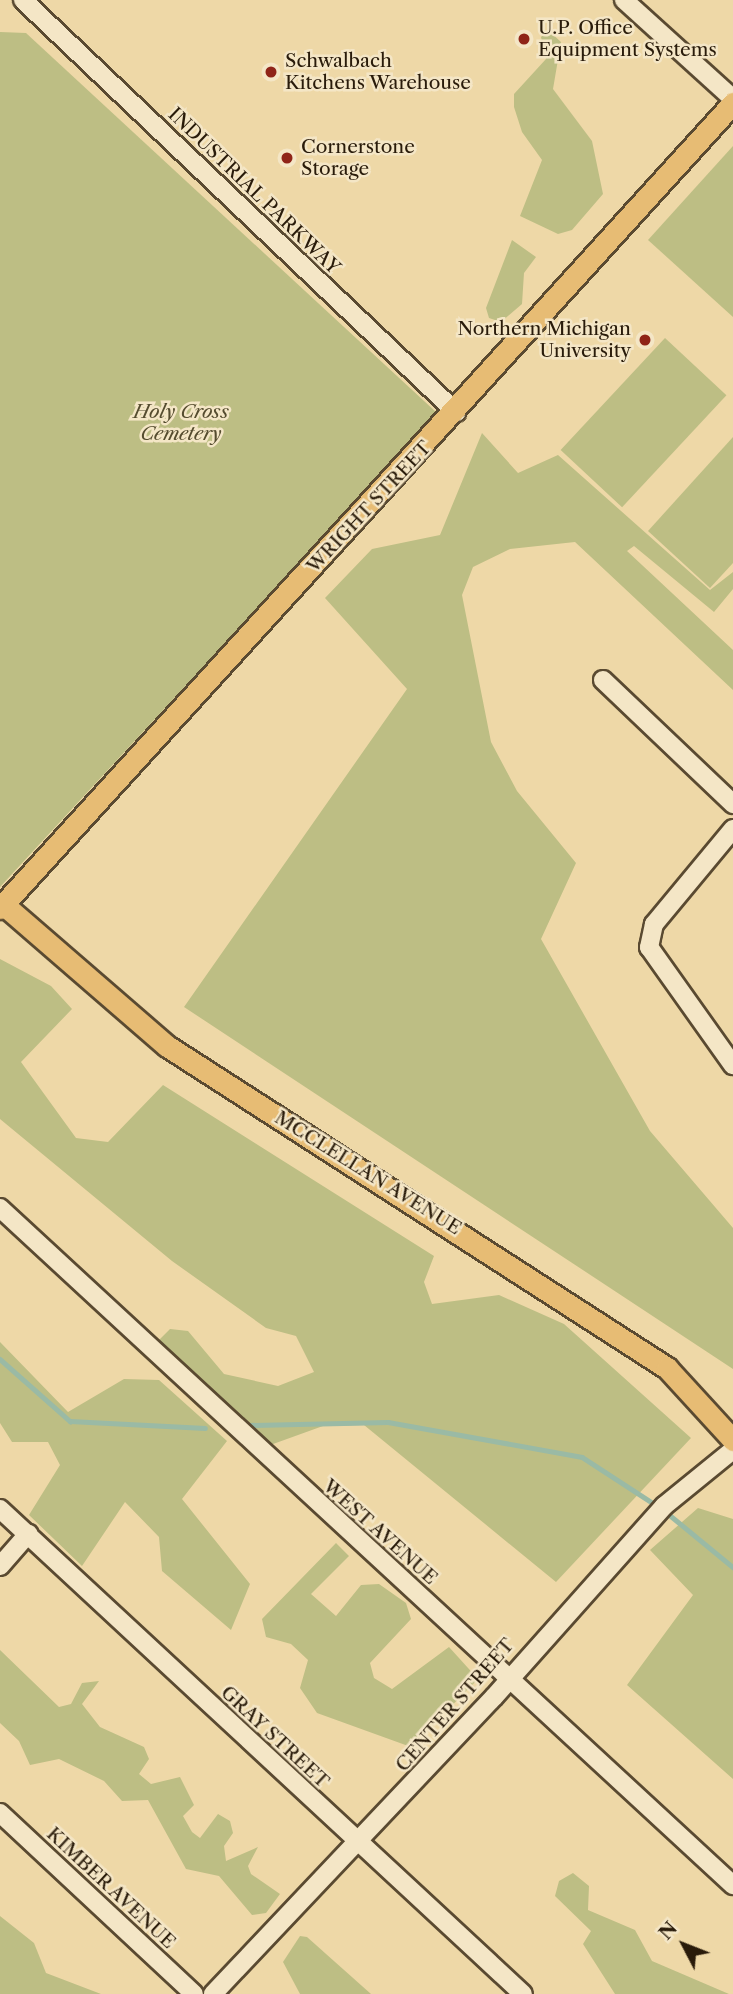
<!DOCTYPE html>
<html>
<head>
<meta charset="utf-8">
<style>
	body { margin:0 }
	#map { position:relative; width:733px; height:1994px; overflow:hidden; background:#eed8a7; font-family:"Libre Caslon Text",serif }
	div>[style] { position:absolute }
	.green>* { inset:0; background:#bdbe84; transform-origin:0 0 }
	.stream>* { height:4.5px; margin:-2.25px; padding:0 2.25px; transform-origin:2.25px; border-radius:2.25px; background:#9abaa5 }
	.roads { filter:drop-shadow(2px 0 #5a4a31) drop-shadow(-2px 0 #5a4a31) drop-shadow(0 2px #5a4a31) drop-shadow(0 -2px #5a4a31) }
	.minor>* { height:18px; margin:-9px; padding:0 9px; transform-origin:9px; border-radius:9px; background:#f4e6c6 }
	.major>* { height:21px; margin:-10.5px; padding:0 10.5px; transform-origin:10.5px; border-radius:10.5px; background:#e7bc74 }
	.dots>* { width:19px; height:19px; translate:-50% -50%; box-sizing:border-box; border:4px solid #f4e6c6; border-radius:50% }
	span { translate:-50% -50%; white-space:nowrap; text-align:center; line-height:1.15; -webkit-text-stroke:5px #f4e6c6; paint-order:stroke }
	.poi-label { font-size:19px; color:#291b0a }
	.left { translate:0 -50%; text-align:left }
	.right { translate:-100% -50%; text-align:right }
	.street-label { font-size:19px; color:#291b0a }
	.park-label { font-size:19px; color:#554c2f; font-style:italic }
	.north { position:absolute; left:649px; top:1910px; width:70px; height:70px; -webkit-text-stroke:5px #f4e6c6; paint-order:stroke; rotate:312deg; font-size:19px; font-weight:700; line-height:28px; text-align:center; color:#291b0a }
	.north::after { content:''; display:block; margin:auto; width:24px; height:32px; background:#291b0a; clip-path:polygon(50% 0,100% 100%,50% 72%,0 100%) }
</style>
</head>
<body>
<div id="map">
	<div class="green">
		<div style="clip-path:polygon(548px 30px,561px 42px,553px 89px,592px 141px,603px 194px,572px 230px,558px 234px,520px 216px,542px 160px,522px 132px,514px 107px,514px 94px,546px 59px,541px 37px)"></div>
		<div style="clip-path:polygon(0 32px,26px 33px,437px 413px,0 887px)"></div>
		<div style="clip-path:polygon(733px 146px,733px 317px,648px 240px)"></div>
		<div style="clip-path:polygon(512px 240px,536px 257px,524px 273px,522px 304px,501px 322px,489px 318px,486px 308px)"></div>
		<div style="left:665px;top:338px;width:84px;height:153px;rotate:43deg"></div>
		<div style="clip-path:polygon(482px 433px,518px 473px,558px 455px,710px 590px,733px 572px,733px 589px,714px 612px,634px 546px,627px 551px,733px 650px,733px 690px,575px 542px,510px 549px,473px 567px,462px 595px,491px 742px,517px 791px,576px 863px,541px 939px,650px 1131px,733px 1228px,733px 1369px,184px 1007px,407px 689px,325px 598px,372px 549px,440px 535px)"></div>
		<div style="clip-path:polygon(733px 437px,733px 563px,710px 588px,648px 531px)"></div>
		<div style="clip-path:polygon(0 959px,51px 986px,72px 1009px,21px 1062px,76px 1138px,108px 1142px,163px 1085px,434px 1256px,424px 1282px,432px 1304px,499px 1295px,564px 1324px,691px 1438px,556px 1582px,364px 1425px,323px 1426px,262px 1448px,155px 1344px,170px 1329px,188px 1331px,224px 1374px,278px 1386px,314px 1372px,296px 1336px,266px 1328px,172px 1261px,0 1119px)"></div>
		<div style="clip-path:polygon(0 1342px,68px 1412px,124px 1379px,159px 1380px,227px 1441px,182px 1499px,250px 1584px,231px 1630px,162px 1571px,159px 1537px,125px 1502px,82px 1566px,29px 1515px,60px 1465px,48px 1442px,12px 1442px,0 1423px)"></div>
		<div style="clip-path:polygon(698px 1508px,733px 1519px,733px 1779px,627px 1685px,693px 1595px,650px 1550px)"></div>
		<div style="clip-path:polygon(336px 1543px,349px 1556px,311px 1594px,336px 1616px,361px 1585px,379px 1584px,406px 1603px,411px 1619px,370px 1663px,374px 1678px,392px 1689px,449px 1647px,478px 1679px,411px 1747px,317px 1713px,300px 1688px,308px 1660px,291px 1644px,266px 1637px,262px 1619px)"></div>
		<div style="clip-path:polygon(0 1650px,59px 1707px,71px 1704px,82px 1683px,99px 1681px,82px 1704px,100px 1727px,144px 1747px,149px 1759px,139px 1774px,151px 1784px,180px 1777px,194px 1805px,183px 1816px,192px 1832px,200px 1838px,218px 1814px,230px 1821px,233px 1833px,224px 1846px,226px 1861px,258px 1847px,248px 1866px,251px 1874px,280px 1894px,266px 1913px,252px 1915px,219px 1876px,186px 1869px,148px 1800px,122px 1801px,104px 1781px,59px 1759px,30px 1765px,19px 1741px,0 1723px)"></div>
		<div style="clip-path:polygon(573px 1873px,589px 1886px,588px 1910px,635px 1930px,652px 1961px,729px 1994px,615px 1994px,583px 1944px,591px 1931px,555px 1896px,559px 1881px)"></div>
		<div style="clip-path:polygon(0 1916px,34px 1943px,46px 1973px,101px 1994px,0 1994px)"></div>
		<div style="clip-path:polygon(300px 1936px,307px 1937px,371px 1994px,300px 1994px,283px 1962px)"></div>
	</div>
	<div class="stream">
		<div style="left:0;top:1359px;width:94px;rotate:41.5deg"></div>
		<div style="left:70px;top:1421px;width:135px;rotate:3deg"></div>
		<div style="left:249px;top:1425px;width:139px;rotate:-1.2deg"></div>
		<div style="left:388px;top:1422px;width:197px;rotate:10.2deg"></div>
		<div style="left:582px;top:1457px;width:92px;rotate:33deg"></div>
		<div style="left:666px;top:1512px;width:87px;rotate:39.4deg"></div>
	</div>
	<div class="roads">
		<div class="minor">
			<div style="left:23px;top:0;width:598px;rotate:43.58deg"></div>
			<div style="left:624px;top:0;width:147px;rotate:42.2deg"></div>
			<div style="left:603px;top:680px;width:180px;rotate:43.6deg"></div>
			<div style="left:733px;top:829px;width:124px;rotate:129.7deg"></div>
			<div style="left:654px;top:924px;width:24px;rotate:102deg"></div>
			<div style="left:649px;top:947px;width:145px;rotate:54.6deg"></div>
			<div style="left:0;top:1208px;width:998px;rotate:42.73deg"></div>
			<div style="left:0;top:1509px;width:713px;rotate:42.84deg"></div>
			<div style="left:0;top:1566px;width:43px;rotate:-48.8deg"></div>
			<div style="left:0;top:1813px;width:265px;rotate:43deg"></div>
			<div style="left:213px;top:1994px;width:409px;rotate:-46.6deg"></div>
			<div style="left:494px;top:1697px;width:256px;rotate:-48.3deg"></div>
			<div style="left:664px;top:1506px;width:89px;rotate:-39.1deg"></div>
		</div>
		<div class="major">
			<div style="left:3px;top:904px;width:217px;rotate:40.9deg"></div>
			<div style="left:167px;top:1046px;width:595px;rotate:32.78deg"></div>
			<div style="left:667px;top:1368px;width:98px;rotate:47.5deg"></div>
			<div style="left:0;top:908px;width:1089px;rotate:-47.68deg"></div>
		</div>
	</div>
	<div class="dots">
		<div style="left:524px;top:39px;background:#8f2418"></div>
		<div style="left:271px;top:72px;background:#8f2418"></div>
		<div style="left:287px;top:158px;background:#8f2418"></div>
		<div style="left:645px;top:340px;background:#8f2418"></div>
	</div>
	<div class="poi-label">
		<span class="left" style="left:538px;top:39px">U.P. Office<br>Equipment Systems</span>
		<span class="left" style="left:285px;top:72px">Schwalbach<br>Kitchens Warehouse</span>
		<span class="left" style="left:301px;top:158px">Cornerstone<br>Storage</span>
		<span class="right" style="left:631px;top:340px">Northern Michigan<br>University</span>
	</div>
	<div class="street-label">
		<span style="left:254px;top:191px;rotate:44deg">INDUSTRIAL PARKWAY</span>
		<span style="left:369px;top:507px;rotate:-47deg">WRIGHT STREET</span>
		<span style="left:368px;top:1173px;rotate:32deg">MCCLELLAN AVENUE</span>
		<span style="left:380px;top:1532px;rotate:42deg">WEST AVENUE</span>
		<span style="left:455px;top:1705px;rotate:-49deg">CENTER STREET</span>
		<span style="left:275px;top:1737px;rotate:43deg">GRAY STREET</span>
		<span style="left:111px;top:1888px;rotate:43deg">KIMBER AVENUE</span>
	</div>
	<div class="park-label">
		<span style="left:181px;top:423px">Holy Cross<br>Cemetery</span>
	</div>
	<div class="north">N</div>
</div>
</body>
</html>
